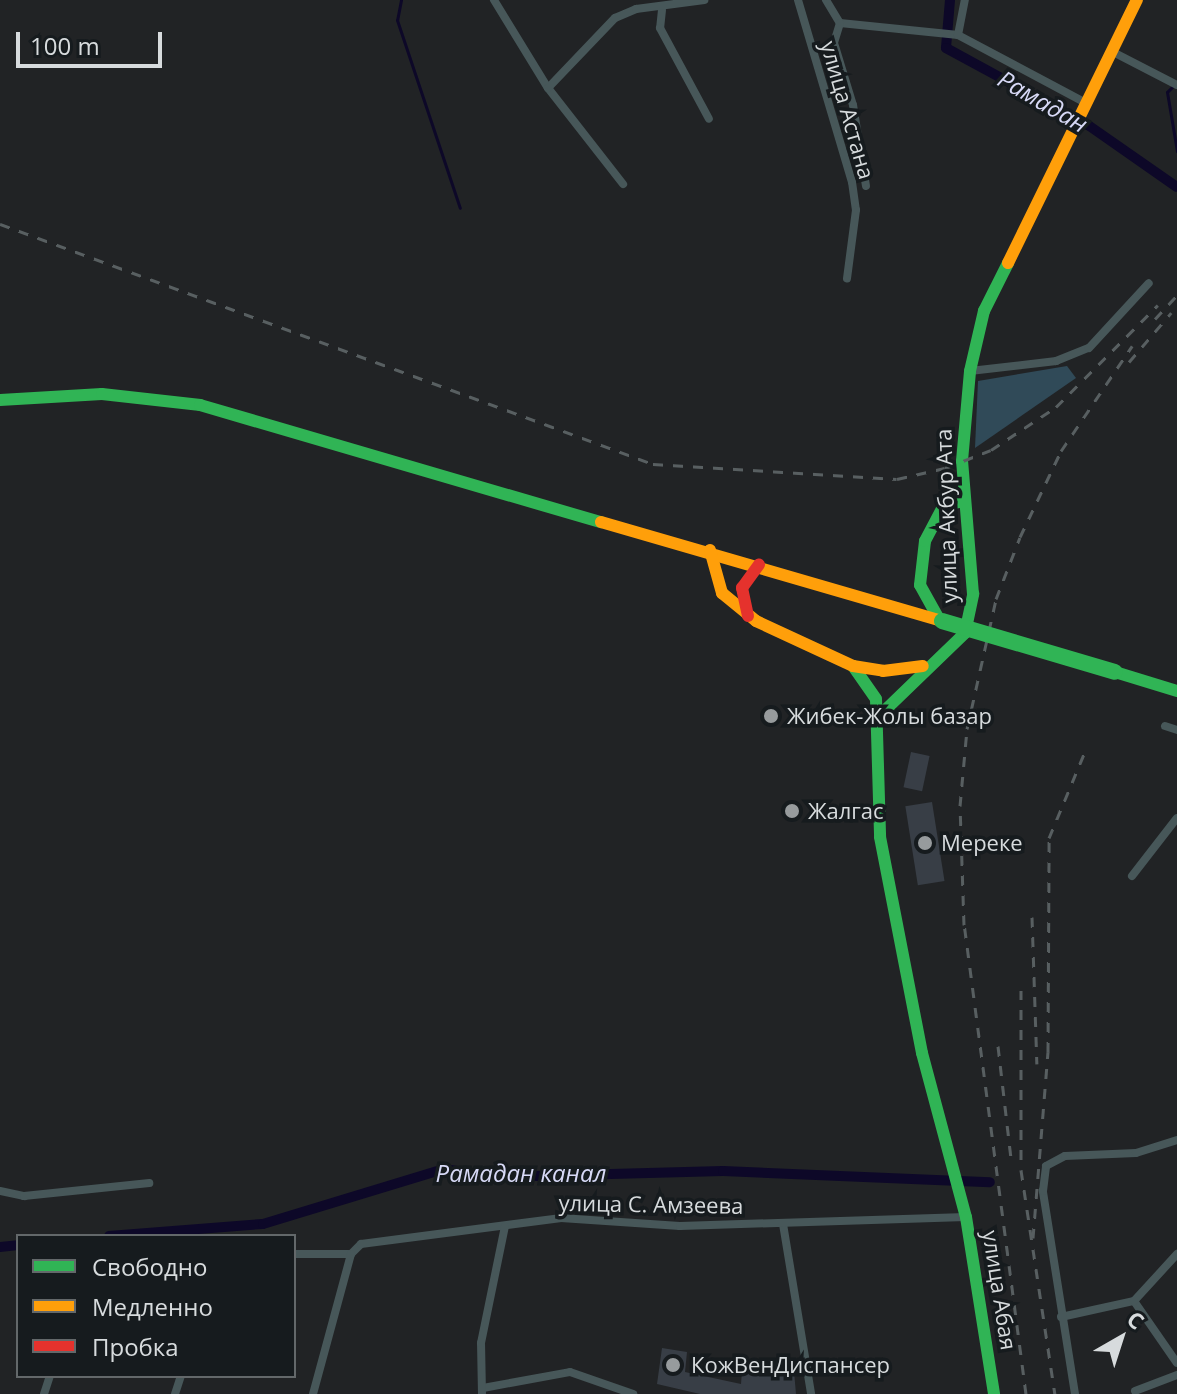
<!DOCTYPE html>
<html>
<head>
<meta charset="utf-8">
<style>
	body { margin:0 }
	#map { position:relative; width:1177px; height:1394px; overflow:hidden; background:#212325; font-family:"Open Sans",sans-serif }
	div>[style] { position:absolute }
	.green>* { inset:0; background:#304a58 }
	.stream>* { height:3px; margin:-1.5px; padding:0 1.5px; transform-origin:1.5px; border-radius:1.5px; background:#0d0828 }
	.canal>* { height:10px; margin:-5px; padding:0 5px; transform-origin:5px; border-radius:5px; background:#0d0828 }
	.building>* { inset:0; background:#383e46; transform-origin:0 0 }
	.street>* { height:8px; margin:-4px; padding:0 4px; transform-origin:4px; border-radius:4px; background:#475759 }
	.fast>* { height:12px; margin:-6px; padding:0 6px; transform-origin:6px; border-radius:6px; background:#30b455 }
	.slow>* { height:12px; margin:-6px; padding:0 6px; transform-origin:6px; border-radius:6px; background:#ff9f0a }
	.jam>* { height:12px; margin:-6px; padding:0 6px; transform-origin:6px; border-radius:6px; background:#e5322d }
	.rail>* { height:3px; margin-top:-1.5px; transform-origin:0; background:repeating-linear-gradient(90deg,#585f61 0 10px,transparent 0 20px) }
	.fast-bridge>* { height:16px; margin:-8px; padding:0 8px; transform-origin:8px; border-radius:8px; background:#30b455 }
	.dots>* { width:22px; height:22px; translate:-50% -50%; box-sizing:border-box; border:4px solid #161b1e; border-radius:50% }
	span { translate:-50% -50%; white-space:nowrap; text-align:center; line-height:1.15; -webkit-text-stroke:7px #161b1e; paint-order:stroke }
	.street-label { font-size:22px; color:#d7dbdd }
	.poi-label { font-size:22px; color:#d7dbdd }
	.left { translate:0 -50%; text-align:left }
	.water-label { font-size:24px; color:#d7d9f6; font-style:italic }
	.legend { position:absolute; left:16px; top:1234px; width:280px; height:144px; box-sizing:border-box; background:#161b1e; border:2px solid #63686a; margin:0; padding:10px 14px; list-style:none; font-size:24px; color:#d7dbdd }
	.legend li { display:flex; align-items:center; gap:16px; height:40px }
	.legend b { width:40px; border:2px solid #63686a }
	.north { position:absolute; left:1081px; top:1298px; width:80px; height:80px; -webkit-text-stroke:6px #161b1e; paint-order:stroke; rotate:39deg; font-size:22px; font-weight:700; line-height:32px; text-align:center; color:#d7dbdd }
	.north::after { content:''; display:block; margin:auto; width:28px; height:36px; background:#d7dbdd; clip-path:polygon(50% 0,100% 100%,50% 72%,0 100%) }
	.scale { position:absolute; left:16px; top:32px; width:146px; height:36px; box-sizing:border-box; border:4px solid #d7dbdd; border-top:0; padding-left:10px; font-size:24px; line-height:28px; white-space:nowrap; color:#d7dbdd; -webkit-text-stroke:6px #161b1e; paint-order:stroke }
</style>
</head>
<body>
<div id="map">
	<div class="green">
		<div style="clip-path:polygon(1067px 366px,1076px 378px,975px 448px,978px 381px)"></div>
	</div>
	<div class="stream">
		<div style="left:401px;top:0;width:20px;rotate:101deg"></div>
		<div style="left:397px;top:20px;width:198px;rotate:71.5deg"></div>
		<div style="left:1173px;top:86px;width:8px;rotate:135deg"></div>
		<div style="left:1167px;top:92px;width:60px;rotate:80.4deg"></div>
	</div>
	<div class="canal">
		<div style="left:950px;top:0;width:48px;rotate:94.8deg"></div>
		<div style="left:946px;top:48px;width:162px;rotate:28.5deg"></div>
		<div style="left:1088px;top:125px;width:108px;rotate:34.9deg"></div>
		<div style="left:109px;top:1236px;width:154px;rotate:-4.5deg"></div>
		<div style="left:263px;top:1224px;width:189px;rotate:-16.9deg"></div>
		<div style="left:444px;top:1169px;width:52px;rotate:8.9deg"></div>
		<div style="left:495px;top:1177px;width:228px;rotate:-1.5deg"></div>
		<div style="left:723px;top:1171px;width:267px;rotate:2.4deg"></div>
		<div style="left:0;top:1247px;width:18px;rotate:-6deg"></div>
	</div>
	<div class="building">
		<div style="left:911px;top:752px;width:19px;height:36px;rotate:12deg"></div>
		<div style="left:932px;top:802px;width:80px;height:27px;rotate:81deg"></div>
		<div style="clip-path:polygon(662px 1348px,687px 1352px,685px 1372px,741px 1384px,742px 1371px,768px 1373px,769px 1358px,793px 1360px,796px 1394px,700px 1394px,657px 1384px)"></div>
	</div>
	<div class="street">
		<div style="left:494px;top:0;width:103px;rotate:58.5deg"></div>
		<div style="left:548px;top:88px;width:122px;rotate:52deg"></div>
		<div style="left:798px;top:0;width:190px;rotate:73.5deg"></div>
		<div style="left:852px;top:182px;width:28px;rotate:82deg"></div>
		<div style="left:856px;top:210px;width:69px;rotate:97.5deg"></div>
		<div style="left:826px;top:0;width:27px;rotate:59deg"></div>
		<div style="left:840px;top:23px;width:119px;rotate:5.8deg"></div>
		<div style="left:958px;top:35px;width:143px;rotate:28deg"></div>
		<div style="left:662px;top:10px;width:18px;rotate:96deg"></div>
		<div style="left:660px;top:28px;width:103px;rotate:61.7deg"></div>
		<div style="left:840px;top:23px;width:21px;rotate:107deg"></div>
		<div style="left:834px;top:43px;width:65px;rotate:73deg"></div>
		<div style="left:853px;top:105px;width:82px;rotate:80.9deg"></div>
		<div style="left:958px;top:35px;width:36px;rotate:-79deg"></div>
		<div style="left:1111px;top:51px;width:74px;rotate:27.3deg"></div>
		<div style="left:548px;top:88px;width:97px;rotate:-46.3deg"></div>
		<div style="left:615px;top:18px;width:23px;rotate:-23deg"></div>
		<div style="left:636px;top:9px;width:69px;rotate:-7.5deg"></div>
		<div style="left:970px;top:371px;width:87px;rotate:-6.6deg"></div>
		<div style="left:1056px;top:361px;width:35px;rotate:-22deg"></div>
		<div style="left:1089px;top:348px;width:88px;rotate:-47.3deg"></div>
		<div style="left:1165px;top:726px;width:13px;rotate:18deg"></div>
		<div style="left:1132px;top:876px;width:73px;rotate:-52.2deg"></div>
		<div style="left:0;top:1191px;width:25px;rotate:12deg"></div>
		<div style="left:24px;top:1196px;width:126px;rotate:-5.9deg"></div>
		<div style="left:783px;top:1224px;width:172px;rotate:80.6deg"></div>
		<div style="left:294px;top:1254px;width:57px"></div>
		<div style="left:351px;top:1254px;width:14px;rotate:-45deg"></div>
		<div style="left:361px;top:1244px;width:202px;rotate:-7.4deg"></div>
		<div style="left:561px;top:1218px;width:119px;rotate:3.8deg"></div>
		<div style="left:680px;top:1226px;width:286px;rotate:-1.8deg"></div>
		<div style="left:1134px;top:1301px;width:75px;rotate:55.3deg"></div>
		<div style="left:1061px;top:1317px;width:75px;rotate:-12.4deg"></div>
		<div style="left:1134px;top:1301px;width:64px;rotate:-47.5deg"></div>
		<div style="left:483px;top:1388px;width:88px;rotate:-10.4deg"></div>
		<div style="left:570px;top:1372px;width:67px;rotate:19.2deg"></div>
		<div style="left:1135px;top:1391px;width:45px;rotate:-20.9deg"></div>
		<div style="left:44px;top:1394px;width:19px;rotate:-72deg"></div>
		<div style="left:175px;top:1394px;width:19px;rotate:-72deg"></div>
		<div style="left:313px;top:1394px;width:145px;rotate:-74.8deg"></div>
		<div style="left:482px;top:1394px;width:51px;rotate:-91.1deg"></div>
		<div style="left:481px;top:1343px;width:119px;rotate:-78.4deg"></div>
		<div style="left:1075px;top:1394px;width:206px;rotate:-99deg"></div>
		<div style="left:1043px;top:1191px;width:25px;rotate:-83deg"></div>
		<div style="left:1046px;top:1166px;width:21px;rotate:-28deg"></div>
		<div style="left:1065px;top:1156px;width:71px;rotate:-2.4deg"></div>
		<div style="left:1136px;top:1153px;width:43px;rotate:-17.6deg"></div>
	</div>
	<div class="fast">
		<div style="left:0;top:400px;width:102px;rotate:-3.4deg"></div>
		<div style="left:102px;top:394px;width:99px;rotate:6.4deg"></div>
		<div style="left:200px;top:405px;width:418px;rotate:16.3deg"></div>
		<div style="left:940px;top:621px;width:41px;rotate:-119.1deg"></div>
		<div style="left:920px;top:585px;width:44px;rotate:-83.5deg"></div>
		<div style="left:925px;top:541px;width:41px;rotate:-62.2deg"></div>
		<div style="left:944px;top:505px;width:20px;rotate:-11deg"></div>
		<div style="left:853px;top:666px;width:40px;rotate:55.1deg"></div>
		<div style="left:876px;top:699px;width:138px;rotate:88.3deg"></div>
		<div style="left:880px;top:837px;width:220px;rotate:79deg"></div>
		<div style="left:922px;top:1053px;width:170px;rotate:75deg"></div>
		<div style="left:966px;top:1217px;width:179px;rotate:81deg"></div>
		<div style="left:1115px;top:672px;width:65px;rotate:17deg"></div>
		<div style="left:878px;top:717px;width:121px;rotate:-44deg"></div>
		<div style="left:965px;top:633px;width:40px;rotate:-78deg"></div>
		<div style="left:973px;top:594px;width:133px;rotate:-94.7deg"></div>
		<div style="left:962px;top:461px;width:90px;rotate:-84.9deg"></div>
		<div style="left:970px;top:371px;width:62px;rotate:-76.9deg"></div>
		<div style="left:984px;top:311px;width:54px;rotate:-63.4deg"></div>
	</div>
	<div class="slow">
		<div style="left:1008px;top:263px;width:293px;rotate:-63.9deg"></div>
		<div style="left:601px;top:522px;width:355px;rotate:16.2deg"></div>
		<div style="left:710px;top:550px;width:45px;rotate:74.4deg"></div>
		<div style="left:722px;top:593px;width:44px;rotate:39.5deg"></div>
		<div style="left:756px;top:621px;width:107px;rotate:24.9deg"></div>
		<div style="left:853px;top:666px;width:30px;rotate:9deg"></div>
		<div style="left:883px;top:671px;width:40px;rotate:-7.1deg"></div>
	</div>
	<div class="jam">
		<div style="left:748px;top:616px;width:29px;rotate:-102deg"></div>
		<div style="left:742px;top:588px;width:29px;rotate:-54deg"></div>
	</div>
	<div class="rail">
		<div style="left:0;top:224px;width:696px;rotate:20.18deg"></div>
		<div style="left:653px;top:464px;width:244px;rotate:3.5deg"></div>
		<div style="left:897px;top:479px;width:49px;rotate:-12.9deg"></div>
		<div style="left:945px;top:468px;width:49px;rotate:-21.4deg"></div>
		<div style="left:991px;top:450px;width:78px;rotate:-33.5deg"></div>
		<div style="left:1056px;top:407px;width:144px;rotate:-45deg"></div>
		<div style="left:1155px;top:319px;width:33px;rotate:-47deg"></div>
		<div style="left:1129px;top:362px;width:65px;rotate:-49.4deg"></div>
		<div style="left:1032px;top:917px;width:147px;rotate:88.1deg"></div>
		<div style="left:1021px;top:990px;width:180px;rotate:90deg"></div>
		<div style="left:1021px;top:1170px;width:227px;rotate:81.4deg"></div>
		<div style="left:998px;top:1046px;width:113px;rotate:83.4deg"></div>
		<div style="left:1033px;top:1238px;width:187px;rotate:-85.4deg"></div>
		<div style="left:1048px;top:1052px;width:214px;rotate:-89.7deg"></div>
		<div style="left:1049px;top:838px;width:96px;rotate:-67.4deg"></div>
		<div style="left:1026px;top:1394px;width:473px;rotate:-97.5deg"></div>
		<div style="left:964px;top:925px;width:119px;rotate:-91.9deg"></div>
		<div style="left:960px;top:806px;width:77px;rotate:-84.8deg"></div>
		<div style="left:967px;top:729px;width:133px;rotate:-77.4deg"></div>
		<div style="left:996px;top:599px;width:66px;rotate:-68.8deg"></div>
		<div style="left:1020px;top:537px;width:95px;rotate:-64.5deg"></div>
		<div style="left:1061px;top:451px;width:127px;rotate:-55.9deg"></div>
	</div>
	<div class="fast-bridge">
		<div style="left:942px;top:621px;width:180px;rotate:16.4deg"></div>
	</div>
	<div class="dots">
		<div style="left:771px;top:716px;background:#979b9d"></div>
		<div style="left:792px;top:811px;background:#979b9d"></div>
		<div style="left:925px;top:843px;background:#979b9d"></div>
		<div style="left:673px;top:1365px;background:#979b9d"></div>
	</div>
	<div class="street-label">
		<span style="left:848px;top:110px;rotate:74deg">улица Астана</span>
		<span style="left:946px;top:516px;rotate:-92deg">улица Акбур Ата</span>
		<span style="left:651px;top:1204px;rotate:1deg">улица С. Амзеева</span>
		<span style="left:1000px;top:1290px;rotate:81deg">улица Абая</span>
	</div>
	<div class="poi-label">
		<span class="left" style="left:787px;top:716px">Жибек-Жолы базар</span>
		<span class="left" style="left:808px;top:811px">Жалгас</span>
		<span class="left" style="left:941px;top:843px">Мереке</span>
		<span class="left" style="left:691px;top:1365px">КожВенДиспансер</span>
	</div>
	<div class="water-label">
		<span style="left:1043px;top:101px;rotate:30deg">Рамадан</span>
		<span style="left:521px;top:1173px">Рамадан канал</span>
	</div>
	<ul class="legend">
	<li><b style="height:10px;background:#30b455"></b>Свободно</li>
	<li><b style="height:10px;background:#ff9f0a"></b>Медленно</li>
	<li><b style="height:10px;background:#e5322d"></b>Пробка</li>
	</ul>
	<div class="north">С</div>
	<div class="scale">100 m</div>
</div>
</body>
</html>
